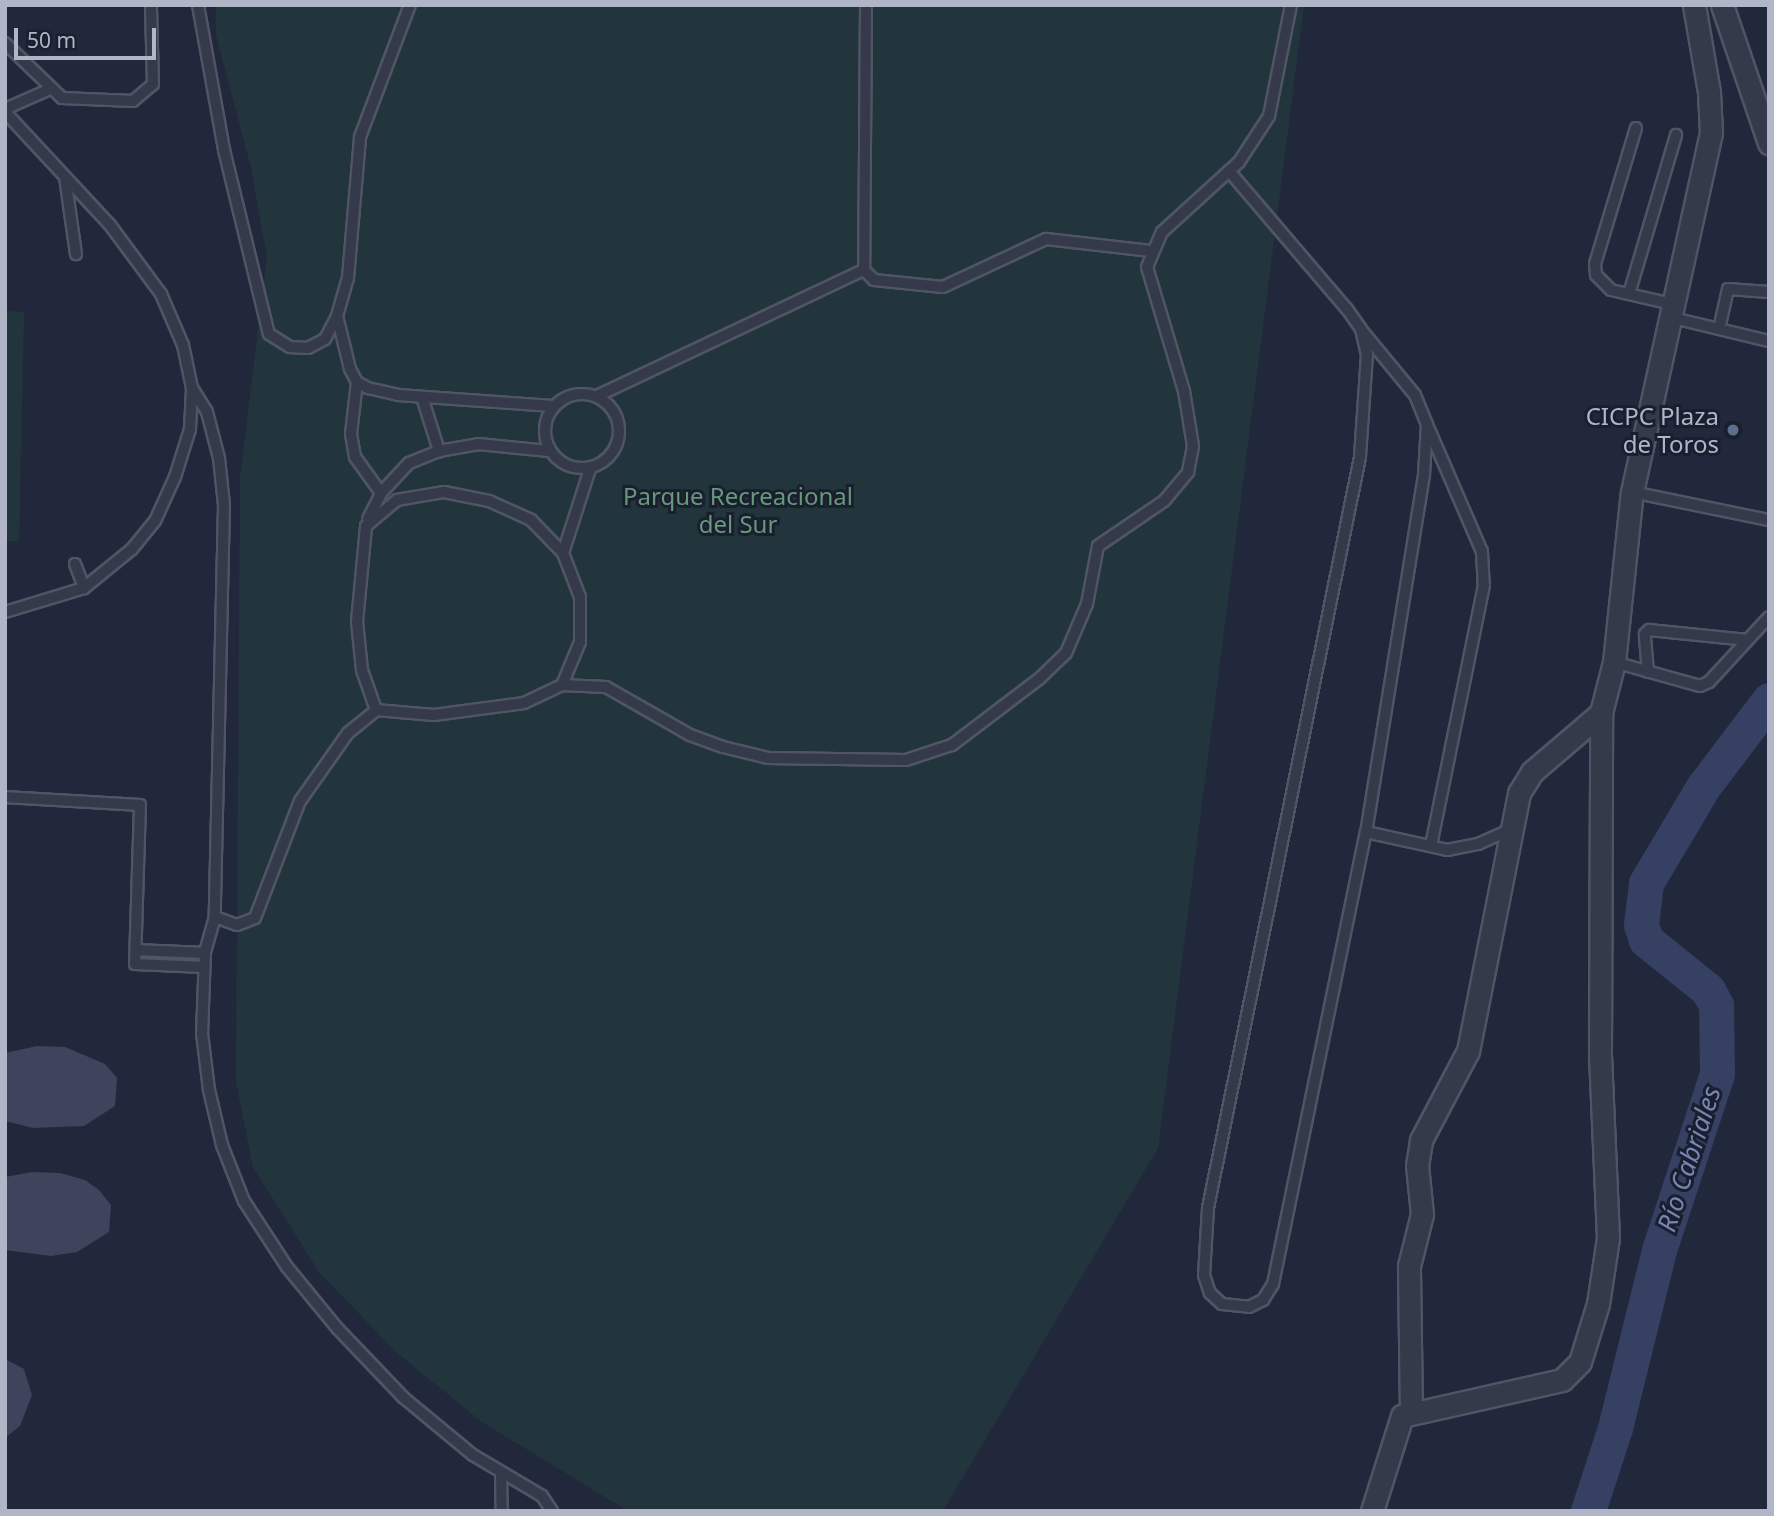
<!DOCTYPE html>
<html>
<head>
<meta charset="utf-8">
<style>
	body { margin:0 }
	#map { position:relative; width:1774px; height:1516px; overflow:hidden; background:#21283b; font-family:"Noto Sans",sans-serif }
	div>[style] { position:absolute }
	.green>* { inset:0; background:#23353c }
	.river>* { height:35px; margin:-17.5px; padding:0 17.5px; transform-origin:17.5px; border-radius:17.5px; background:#354062 }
	.building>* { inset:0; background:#3d445b }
	.roads { filter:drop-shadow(2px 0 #505565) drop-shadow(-2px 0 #505565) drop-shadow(0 2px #505565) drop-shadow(0 -2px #505565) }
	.service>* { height:10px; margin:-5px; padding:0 5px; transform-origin:5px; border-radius:5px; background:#353a4b }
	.service>.ring { margin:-5px; padding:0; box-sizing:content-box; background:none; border:10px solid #353a4b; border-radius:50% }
	.minor>* { height:21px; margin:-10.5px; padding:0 10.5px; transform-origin:10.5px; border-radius:10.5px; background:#353a4b }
	.dots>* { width:19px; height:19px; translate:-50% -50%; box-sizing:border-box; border:4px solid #1a1f2f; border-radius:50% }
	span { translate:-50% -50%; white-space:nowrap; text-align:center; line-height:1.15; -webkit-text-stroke:6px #1a1f2f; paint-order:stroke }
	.poi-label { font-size:24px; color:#b0b5c7 }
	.right { translate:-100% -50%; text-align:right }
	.park-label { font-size:24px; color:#66987a }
	.water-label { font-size:26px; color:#7786b0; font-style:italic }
	.frame { position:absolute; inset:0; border:7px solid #b0b5c7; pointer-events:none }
	.scale { position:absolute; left:14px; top:28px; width:142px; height:32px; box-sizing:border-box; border:4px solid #b0b5c7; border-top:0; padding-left:9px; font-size:21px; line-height:24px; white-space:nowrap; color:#b0b5c7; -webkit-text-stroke:5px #1a1f2f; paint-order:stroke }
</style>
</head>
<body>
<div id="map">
	<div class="green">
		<div style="clip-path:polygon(216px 5px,1304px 5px,1158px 1148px,943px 1511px,628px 1511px,482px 1422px,396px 1352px,319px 1272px,253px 1167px,236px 1082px,240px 478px,267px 257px,251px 168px,216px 35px)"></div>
		<div style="clip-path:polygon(5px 311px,24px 312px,19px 541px,5px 541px)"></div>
	</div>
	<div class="river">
		<div style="left:1588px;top:1511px;width:87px;rotate:-72deg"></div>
		<div style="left:1615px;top:1428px;width:183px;rotate:-76.1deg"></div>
		<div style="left:1659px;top:1250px;width:185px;rotate:-71.8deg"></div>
		<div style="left:1717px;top:1074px;width:69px;rotate:-90.8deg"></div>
		<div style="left:1716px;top:1005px;width:17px;rotate:-118deg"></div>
		<div style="left:1708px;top:990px;width:80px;rotate:-141.1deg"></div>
		<div style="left:1646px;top:940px;width:16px;rotate:-108deg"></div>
		<div style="left:1641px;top:925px;width:42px;rotate:-83.2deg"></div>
		<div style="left:1646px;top:883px;width:112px;rotate:-59.3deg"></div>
		<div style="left:1703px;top:787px;width:109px;rotate:-52.8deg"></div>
	</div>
	<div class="building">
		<div style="clip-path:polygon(37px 1046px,65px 1047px,105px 1064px,117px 1078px,115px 1106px,84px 1126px,33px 1128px,5px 1121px,5px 1053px)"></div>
		<div style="clip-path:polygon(32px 1172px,60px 1173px,85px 1180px,99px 1190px,111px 1205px,109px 1232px,77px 1252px,51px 1256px,5px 1250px,5px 1177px)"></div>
		<div style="clip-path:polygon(5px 1359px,24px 1369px,32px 1395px,20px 1426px,5px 1438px)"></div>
	</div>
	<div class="roads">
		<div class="service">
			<div style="left:198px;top:5px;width:147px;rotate:79.8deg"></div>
			<div style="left:224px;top:150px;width:189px;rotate:76.3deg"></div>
			<div style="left:269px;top:334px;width:25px;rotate:32deg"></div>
			<div style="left:290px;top:347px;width:18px;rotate:3deg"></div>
			<div style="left:308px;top:348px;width:19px;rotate:-28deg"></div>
			<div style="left:325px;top:339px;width:26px;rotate:-62deg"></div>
			<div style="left:337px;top:316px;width:40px;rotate:-74deg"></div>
			<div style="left:348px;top:278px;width:142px;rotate:-85.1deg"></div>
			<div style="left:360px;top:137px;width:141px;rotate:-69.3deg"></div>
			<div style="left:866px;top:5px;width:265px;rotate:90.4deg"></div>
			<div style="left:864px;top:270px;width:14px;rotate:45deg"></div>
			<div style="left:874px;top:280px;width:69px;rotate:5.8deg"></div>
			<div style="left:943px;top:287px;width:114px;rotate:-25deg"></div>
			<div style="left:1046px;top:239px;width:106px;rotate:6.5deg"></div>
			<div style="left:5px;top:43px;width:79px;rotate:44deg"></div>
			<div style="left:62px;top:98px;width:71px;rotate:2.4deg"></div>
			<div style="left:133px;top:101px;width:26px;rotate:-40deg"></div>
			<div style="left:153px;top:84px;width:79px;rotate:-91.5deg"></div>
			<div style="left:5px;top:109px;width:47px;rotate:-23.8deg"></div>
			<div style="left:5px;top:112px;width:154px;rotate:47.1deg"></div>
			<div style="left:110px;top:225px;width:86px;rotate:53.5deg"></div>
			<div style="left:161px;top:294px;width:56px;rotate:66.7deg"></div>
			<div style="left:183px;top:345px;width:44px;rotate:78.2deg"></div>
			<div style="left:192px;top:388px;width:28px;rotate:58deg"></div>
			<div style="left:207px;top:412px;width:48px;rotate:75.4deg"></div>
			<div style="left:219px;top:458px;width:47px;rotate:83.9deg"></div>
			<div style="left:224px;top:505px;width:412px;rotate:91.3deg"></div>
			<div style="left:215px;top:917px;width:37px;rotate:106deg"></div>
			<div style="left:205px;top:953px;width:80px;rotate:92.1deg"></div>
			<div style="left:202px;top:1033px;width:57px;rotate:83deg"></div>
			<div style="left:209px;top:1090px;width:57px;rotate:76.7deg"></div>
			<div style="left:222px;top:1145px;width:60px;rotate:68.6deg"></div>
			<div style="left:244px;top:1201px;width:79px;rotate:56.9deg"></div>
			<div style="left:287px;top:1267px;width:80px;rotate:50.6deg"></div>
			<div style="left:338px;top:1329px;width:95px;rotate:46.3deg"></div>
			<div style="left:404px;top:1398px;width:89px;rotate:39.6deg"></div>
			<div style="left:473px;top:1455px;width:80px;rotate:30.7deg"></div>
			<div style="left:542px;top:1496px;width:18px;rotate:56deg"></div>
			<div style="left:1636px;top:128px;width:142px;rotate:106.8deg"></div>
			<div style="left:1595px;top:264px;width:11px;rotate:85deg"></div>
			<div style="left:1596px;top:275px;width:21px;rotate:45deg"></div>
			<div style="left:1611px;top:290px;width:63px;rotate:12.9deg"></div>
			<div style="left:1229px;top:171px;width:182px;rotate:49.5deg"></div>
			<div style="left:1347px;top:309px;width:24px;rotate:55deg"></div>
			<div style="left:1361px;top:329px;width:26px;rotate:77deg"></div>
			<div style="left:1367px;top:354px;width:103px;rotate:93.9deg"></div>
			<div style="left:1360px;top:457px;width:766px;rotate:101.44deg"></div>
			<div style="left:1208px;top:1208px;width:67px;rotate:93.4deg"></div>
			<div style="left:1204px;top:1275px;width:19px;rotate:72deg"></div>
			<div style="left:1210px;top:1293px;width:16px;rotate:43deg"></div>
			<div style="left:1222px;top:1304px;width:27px;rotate:6deg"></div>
			<div style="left:1249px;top:1307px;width:16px;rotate:-27deg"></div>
			<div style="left:1263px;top:1300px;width:19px;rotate:-58deg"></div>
			<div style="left:1273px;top:1284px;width:461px;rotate:-78.4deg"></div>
			<div style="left:1366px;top:832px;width:83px;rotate:12.5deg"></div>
			<div style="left:1447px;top:850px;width:32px;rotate:-11deg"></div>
			<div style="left:1478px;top:844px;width:35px;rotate:-24deg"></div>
			<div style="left:65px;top:177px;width:78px;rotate:81.9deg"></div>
			<div style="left:1629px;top:294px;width:166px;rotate:-73.5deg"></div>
			<div style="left:337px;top:316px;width:55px;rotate:76.2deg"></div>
			<div style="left:350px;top:369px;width:15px;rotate:62deg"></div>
			<div style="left:357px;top:382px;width:13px;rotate:29deg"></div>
			<div style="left:368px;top:388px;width:31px;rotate:13deg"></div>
			<div style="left:398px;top:395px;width:155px;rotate:4.1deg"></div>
			<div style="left:1669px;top:317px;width:103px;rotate:13.5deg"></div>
			<div style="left:1719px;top:329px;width:41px;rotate:-77.3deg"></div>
			<div style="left:1728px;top:289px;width:41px;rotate:4.2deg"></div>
			<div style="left:1363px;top:332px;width:82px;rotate:50.5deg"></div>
			<div style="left:1415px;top:395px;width:31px;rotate:68deg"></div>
			<div style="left:1427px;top:424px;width:51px;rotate:93.4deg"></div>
			<div style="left:1424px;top:475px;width:362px;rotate:99.2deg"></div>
			<div style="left:357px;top:382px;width:52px;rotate:96.6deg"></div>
			<div style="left:351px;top:434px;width:23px;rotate:80deg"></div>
			<div style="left:355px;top:457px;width:44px;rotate:54.2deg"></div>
			<div class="ring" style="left:545px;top:394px;width:64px;height:64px"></div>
			<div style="left:597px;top:396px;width:295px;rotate:-25.3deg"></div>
			<div style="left:422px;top:397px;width:57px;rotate:72.5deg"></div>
			<div style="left:1428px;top:427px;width:136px;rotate:66.6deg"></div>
			<div style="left:1482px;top:552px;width:33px;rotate:87deg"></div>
			<div style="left:1484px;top:585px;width:266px;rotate:101.5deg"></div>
			<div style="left:1632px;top:492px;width:140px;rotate:11.6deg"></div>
			<div style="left:368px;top:519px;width:29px;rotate:-63deg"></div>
			<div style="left:381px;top:493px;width:41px;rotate:-47deg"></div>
			<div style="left:409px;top:463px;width:32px;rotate:-22deg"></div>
			<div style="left:439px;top:451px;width:40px;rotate:-10deg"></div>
			<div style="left:478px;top:444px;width:71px;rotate:5.6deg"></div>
			<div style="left:563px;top:553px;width:88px;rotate:-72.2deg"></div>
			<div style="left:75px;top:564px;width:26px;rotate:69deg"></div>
			<div style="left:5px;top:612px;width:83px;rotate:-16.9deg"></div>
			<div style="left:84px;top:588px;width:62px;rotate:-39.1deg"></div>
			<div style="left:132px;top:549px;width:36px;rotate:-51deg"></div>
			<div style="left:155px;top:521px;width:48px;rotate:-65.6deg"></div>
			<div style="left:175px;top:477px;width:50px;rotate:-72.6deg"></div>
			<div style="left:190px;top:429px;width:41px;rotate:-87.2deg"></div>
			<div style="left:1614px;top:662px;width:89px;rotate:15.6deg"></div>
			<div style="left:1700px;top:686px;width:10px;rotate:-24deg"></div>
			<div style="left:1709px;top:682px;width:88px;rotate:-47.3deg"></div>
			<div style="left:1648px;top:672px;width:38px;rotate:-95deg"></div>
			<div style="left:1645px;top:634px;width:6px;rotate:-45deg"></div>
			<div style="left:1649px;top:630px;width:99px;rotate:5.8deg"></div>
			<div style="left:376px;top:710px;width:42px;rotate:-109.3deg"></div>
			<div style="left:362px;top:670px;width:48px;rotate:-95.9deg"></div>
			<div style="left:357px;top:622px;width:96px;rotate:-84.6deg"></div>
			<div style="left:366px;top:526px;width:40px;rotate:-40deg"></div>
			<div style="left:397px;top:500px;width:48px;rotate:-9.7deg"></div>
			<div style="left:444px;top:492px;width:46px;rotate:11.3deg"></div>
			<div style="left:489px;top:501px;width:46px;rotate:24.3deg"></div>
			<div style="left:531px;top:520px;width:46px;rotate:45.9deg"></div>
			<div style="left:563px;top:553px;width:47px;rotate:68.9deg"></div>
			<div style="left:580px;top:597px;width:45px;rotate:90deg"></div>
			<div style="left:580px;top:642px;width:47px;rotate:112.7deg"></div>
			<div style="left:5px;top:797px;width:135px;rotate:3.4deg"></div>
			<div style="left:140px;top:805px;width:159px;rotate:91.8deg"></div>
			<div style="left:135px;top:964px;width:69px;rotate:2.5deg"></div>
			<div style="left:215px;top:917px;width:23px;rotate:20deg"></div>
			<div style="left:237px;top:925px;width:19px;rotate:-21deg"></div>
			<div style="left:255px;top:918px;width:125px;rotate:-69deg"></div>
			<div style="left:300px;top:801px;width:83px;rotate:-54.8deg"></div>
			<div style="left:348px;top:733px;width:36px;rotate:-39deg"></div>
			<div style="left:376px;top:710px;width:58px;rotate:4.9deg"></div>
			<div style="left:434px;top:715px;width:91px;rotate:-7.6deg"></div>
			<div style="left:524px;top:703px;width:42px;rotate:-25.3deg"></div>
			<div style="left:562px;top:685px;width:44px;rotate:2.6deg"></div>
			<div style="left:606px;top:687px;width:97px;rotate:29.7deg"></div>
			<div style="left:690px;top:735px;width:35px;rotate:20deg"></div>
			<div style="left:723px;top:747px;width:46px;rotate:13.7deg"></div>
			<div style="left:768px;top:758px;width:138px;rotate:0.8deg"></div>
			<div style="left:906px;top:760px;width:48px;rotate:-18.1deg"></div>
			<div style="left:952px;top:745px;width:109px;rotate:-37.2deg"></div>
			<div style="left:1039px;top:679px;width:37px;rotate:-44deg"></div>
			<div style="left:1066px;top:653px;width:53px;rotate:-66.8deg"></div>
			<div style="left:1087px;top:604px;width:59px;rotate:-79.3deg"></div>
			<div style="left:1098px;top:546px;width:80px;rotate:-34.3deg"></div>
			<div style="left:1164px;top:501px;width:38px;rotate:-50deg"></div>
			<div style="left:1188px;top:472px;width:26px;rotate:-79deg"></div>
			<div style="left:1193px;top:446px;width:56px;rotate:-99.3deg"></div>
			<div style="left:1184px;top:391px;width:129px;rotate:-106.6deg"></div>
			<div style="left:1147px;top:267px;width:38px;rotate:-67deg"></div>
			<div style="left:1162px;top:232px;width:104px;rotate:-42.3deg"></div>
			<div style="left:1239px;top:162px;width:55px;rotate:-56.9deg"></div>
			<div style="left:1269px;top:116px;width:113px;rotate:-78.8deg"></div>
			<div style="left:136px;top:950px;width:69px;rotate:2.5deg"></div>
			<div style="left:501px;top:1472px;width:39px;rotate:89deg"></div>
		</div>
		<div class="minor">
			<div style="left:1722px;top:5px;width:146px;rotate:71.2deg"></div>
			<div style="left:1411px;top:1413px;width:147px;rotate:-90.8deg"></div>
			<div style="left:1409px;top:1266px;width:54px;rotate:-76deg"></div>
			<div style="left:1422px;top:1214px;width:48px;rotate:-95.9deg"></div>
			<div style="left:1417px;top:1166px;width:26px;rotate:-81deg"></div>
			<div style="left:1421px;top:1140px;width:101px;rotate:-62.2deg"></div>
			<div style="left:1468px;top:1051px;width:263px;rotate:-78.8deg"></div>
			<div style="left:1519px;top:793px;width:25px;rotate:-58deg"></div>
			<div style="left:1532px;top:772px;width:91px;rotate:-40.5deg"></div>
			<div style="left:1372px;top:1511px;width:100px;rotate:-72.5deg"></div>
			<div style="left:1402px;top:1416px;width:164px;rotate:-12.7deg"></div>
			<div style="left:1562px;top:1380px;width:25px;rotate:-45deg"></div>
			<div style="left:1580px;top:1362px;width:61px;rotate:-72.8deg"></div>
			<div style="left:1598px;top:1304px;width:67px;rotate:-81.4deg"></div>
			<div style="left:1608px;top:1238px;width:181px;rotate:-92.5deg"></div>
			<div style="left:1600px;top:1057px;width:344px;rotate:-89.8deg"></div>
			<div style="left:1601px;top:713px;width:53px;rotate:-75.7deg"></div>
			<div style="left:1614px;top:662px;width:171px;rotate:-84deg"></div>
			<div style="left:1632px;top:492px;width:368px;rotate:-77.6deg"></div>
			<div style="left:1711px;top:133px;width:41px;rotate:-92.8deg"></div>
			<div style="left:1709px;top:92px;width:88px;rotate:-99.8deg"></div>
		</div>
	</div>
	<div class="dots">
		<div style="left:1733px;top:430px;background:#5c6f8a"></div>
	</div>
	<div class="poi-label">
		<span class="right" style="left:1719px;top:430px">CICPC Plaza<br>de Toros</span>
	</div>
	<div class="park-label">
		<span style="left:738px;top:510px">Parque Recreacional<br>del Sur</span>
	</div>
	<div class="water-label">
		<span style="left:1689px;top:1159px;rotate:-72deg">Río Cabriales</span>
	</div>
	<div class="frame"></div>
	<div class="scale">50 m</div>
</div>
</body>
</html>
